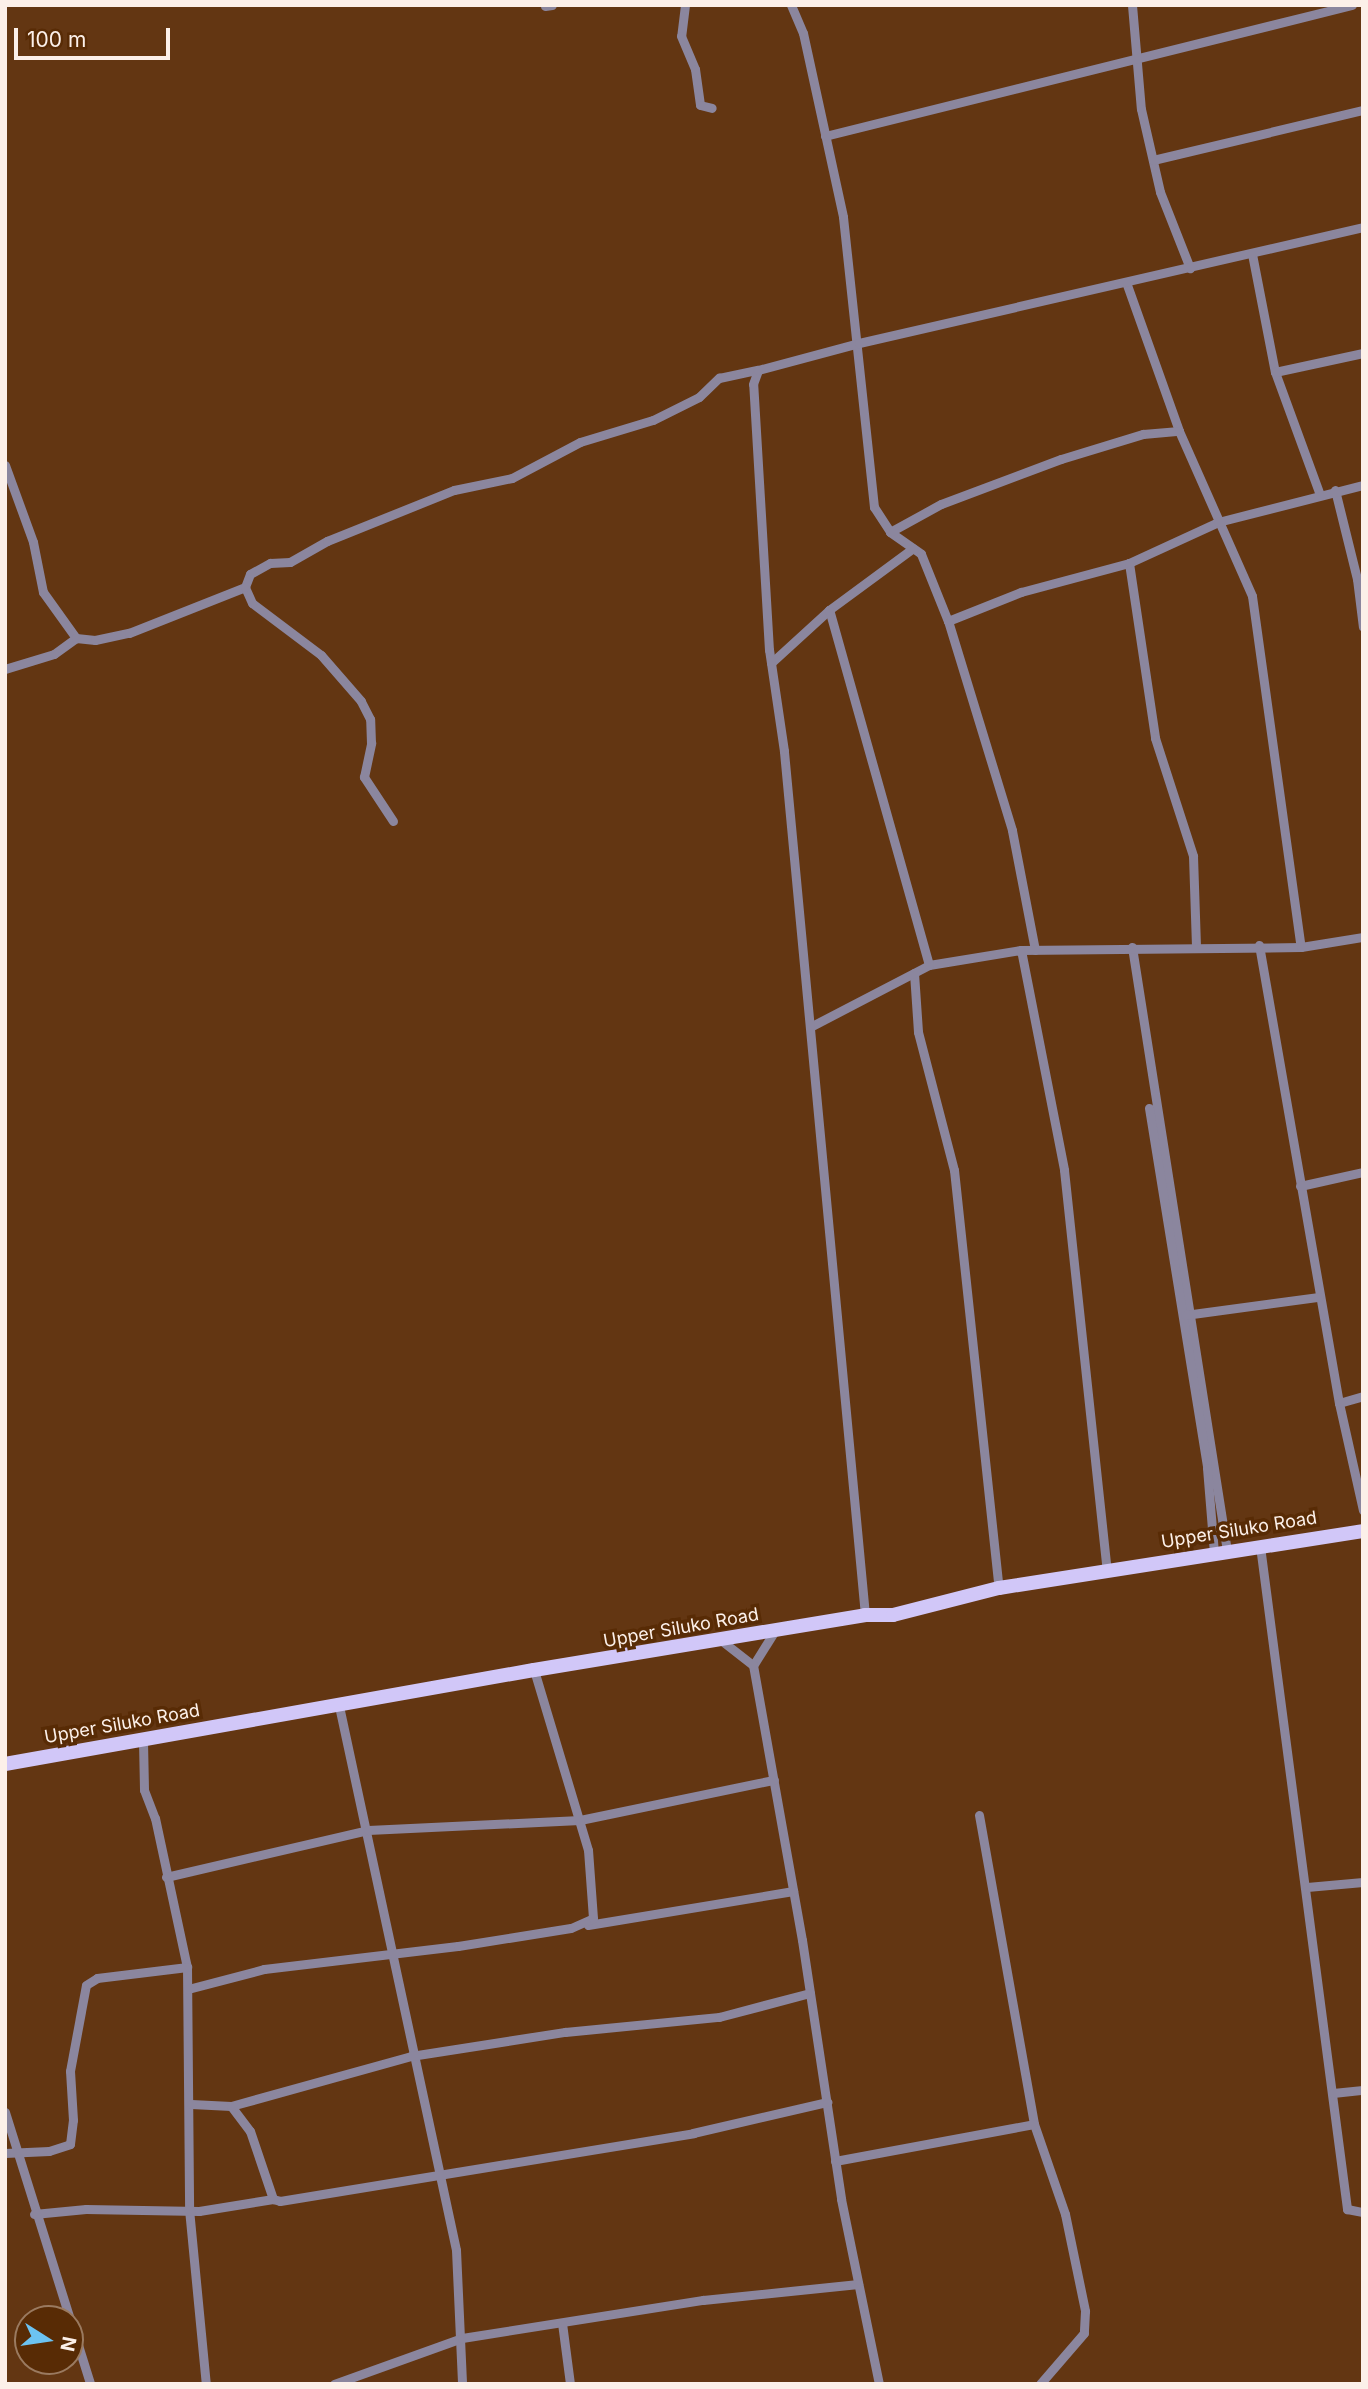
<!DOCTYPE html>
<html>
<head>
<meta charset="utf-8">
<style>
	body { margin:0 }
	#map { position:relative; width:1368px; height:2389px; overflow:hidden; background:#633612; font-family:Inter,sans-serif }
	div>[style] { position:absolute }
	.street>* { height:9px; margin:-4.5px; padding:0 4.5px; transform-origin:4.5px; border-radius:4.5px; background:#8b869e }
	.primary>* { height:14px; margin:-7px; padding:0 7px; transform-origin:7px; border-radius:7px; background:#d1c7f8 }
	span { translate:-50% -50%; white-space:nowrap; text-align:center; line-height:1.15; -webkit-text-stroke:7px #582b05; paint-order:stroke }
	.street-label { font-size:18px; color:#fcf0e9 }
	.frame { position:absolute; inset:0; border:7px solid #fcf0e9; pointer-events:none }
	.north { position:absolute; left:14px; top:2305px; width:70px; height:70px; box-sizing:border-box; background:#582b05; border:2px solid #9a7a60; border-radius:50%; rotate:102deg; font-size:19px; font-weight:700; line-height:28px; text-align:center; color:#fcf0e9 }
	.north::after { content:''; display:block; margin:auto; width:24px; height:32px; background:#6cc3f2; clip-path:polygon(50% 0,100% 100%,50% 72%,0 100%) }
	.scale { position:absolute; left:14px; top:28px; width:156px; height:32px; box-sizing:border-box; border:4px solid #fcf0e9; border-top:0; padding-left:9px; font-size:21px; line-height:24px; white-space:nowrap; color:#fcf0e9; -webkit-text-stroke:5px #582b05; paint-order:stroke }
</style>
</head>
<body>
<div id="map">
	<div class="street">
		<div style="left:685px;top:5px;width:31px;rotate:97deg"></div>
		<div style="left:681px;top:36px;width:36px;rotate:67deg"></div>
		<div style="left:695px;top:69px;width:36px;rotate:82deg"></div>
		<div style="left:700px;top:105px;width:12px;rotate:14deg"></div>
		<div style="left:791px;top:5px;width:30px;rotate:67deg"></div>
		<div style="left:803px;top:33px;width:188px;rotate:77.7deg"></div>
		<div style="left:843px;top:217px;width:292px;rotate:83.9deg"></div>
		<div style="left:874px;top:507px;width:30px;rotate:57deg"></div>
		<div style="left:890px;top:532px;width:38px;rotate:35deg"></div>
		<div style="left:921px;top:554px;width:72px;rotate:68.1deg"></div>
		<div style="left:1132px;top:5px;width:104px;rotate:85.1deg"></div>
		<div style="left:1141px;top:109px;width:85px;rotate:77.1deg"></div>
		<div style="left:1160px;top:192px;width:82px;rotate:68.5deg"></div>
		<div style="left:545px;top:6px;width:7px;rotate:-8deg"></div>
		<div style="left:825px;top:136px;width:543px;rotate:-13.96deg"></div>
		<div style="left:1153px;top:160px;width:216px;rotate:-13.4deg"></div>
		<div style="left:1252px;top:254px;width:120px;rotate:79deg"></div>
		<div style="left:1275px;top:372px;width:131px;rotate:69.9deg"></div>
		<div style="left:1126px;top:282px;width:158px;rotate:70.4deg"></div>
		<div style="left:1275px;top:372px;width:90px;rotate:-12.2deg"></div>
		<div style="left:5px;top:465px;width:82px;rotate:70deg"></div>
		<div style="left:33px;top:542px;width:51px;rotate:78.7deg"></div>
		<div style="left:43px;top:592px;width:57px;rotate:54.3deg"></div>
		<div style="left:76px;top:638px;width:27px;rotate:144deg"></div>
		<div style="left:54px;top:654px;width:51px;rotate:163deg"></div>
		<div style="left:1335px;top:490px;width:92px;rotate:76.1deg"></div>
		<div style="left:1357px;top:579px;width:48px;rotate:82.9deg"></div>
		<div style="left:890px;top:532px;width:58px;rotate:-28.8deg"></div>
		<div style="left:941px;top:504px;width:128px;rotate:-20.6deg"></div>
		<div style="left:1061px;top:459px;width:86px;rotate:-17deg"></div>
		<div style="left:1143px;top:434px;width:36px;rotate:-5deg"></div>
		<div style="left:1179px;top:431px;width:180px;rotate:66.1deg"></div>
		<div style="left:1252px;top:596px;width:354px;rotate:82.1deg"></div>
		<div style="left:1129px;top:563px;width:177px;rotate:81.5deg"></div>
		<div style="left:1155px;top:738px;width:124px;rotate:72.1deg"></div>
		<div style="left:1193px;top:856px;width:90px;rotate:88.1deg"></div>
		<div style="left:76px;top:638px;width:19px;rotate:6deg"></div>
		<div style="left:95px;top:640px;width:35px;rotate:-12deg"></div>
		<div style="left:129px;top:633px;width:125px;rotate:-21.6deg"></div>
		<div style="left:771px;top:663px;width:79px;rotate:-42.4deg"></div>
		<div style="left:829px;top:610px;width:104px;rotate:-36.4deg"></div>
		<div style="left:393px;top:821px;width:53px;rotate:-123.4deg"></div>
		<div style="left:364px;top:777px;width:35px;rotate:-78deg"></div>
		<div style="left:371px;top:743px;width:24px;rotate:-92deg"></div>
		<div style="left:370px;top:719px;width:20px;rotate:-117deg"></div>
		<div style="left:361px;top:701px;width:61px;rotate:-131deg"></div>
		<div style="left:321px;top:655px;width:86px;rotate:-143deg"></div>
		<div style="left:252px;top:603px;width:17px;rotate:-114deg"></div>
		<div style="left:245px;top:587px;width:14px;rotate:-69deg"></div>
		<div style="left:250px;top:574px;width:23px;rotate:-29deg"></div>
		<div style="left:270px;top:563px;width:20px;rotate:-3deg"></div>
		<div style="left:290px;top:562px;width:43px;rotate:-29.6deg"></div>
		<div style="left:327px;top:541px;width:137px;rotate:-21.9deg"></div>
		<div style="left:454px;top:490px;width:59px;rotate:-11.7deg"></div>
		<div style="left:512px;top:478px;width:77px;rotate:-27.9deg"></div>
		<div style="left:580px;top:442px;width:76px;rotate:-16.8deg"></div>
		<div style="left:653px;top:420px;width:51px;rotate:-26.6deg"></div>
		<div style="left:699px;top:397px;width:28px;rotate:-44deg"></div>
		<div style="left:719px;top:378px;width:40px;rotate:-12deg"></div>
		<div style="left:1259px;top:945px;width:465px;rotate:80.1deg"></div>
		<div style="left:1339px;top:1403px;width:110px;rotate:77.4deg"></div>
		<div style="left:1132px;top:947px;width:611px;rotate:81.06deg"></div>
		<div style="left:1021px;top:950px;width:224px;rotate:78.9deg"></div>
		<div style="left:1064px;top:1170px;width:403px;rotate:83.9deg"></div>
		<div style="left:1035px;top:950px;width:122px;rotate:-100.9deg"></div>
		<div style="left:1012px;top:830px;width:219px;rotate:-107deg"></div>
		<div style="left:948px;top:621px;width:79px;rotate:-21.7deg"></div>
		<div style="left:1021px;top:592px;width:112px;rotate:-15deg"></div>
		<div style="left:1129px;top:563px;width:98px;rotate:-24.7deg"></div>
		<div style="left:1218px;top:522px;width:150px;rotate:-14.3deg"></div>
		<div style="left:929px;top:965px;width:93px;rotate:-9.3deg"></div>
		<div style="left:1021px;top:950px;width:280px;rotate:-0.6deg"></div>
		<div style="left:1301px;top:947px;width:63px;rotate:-9.2deg"></div>
		<div style="left:914px;top:973px;width:59px;rotate:86.1deg"></div>
		<div style="left:918px;top:1032px;width:143px;rotate:75.4deg"></div>
		<div style="left:954px;top:1170px;width:420px;rotate:83.9deg"></div>
		<div style="left:810px;top:1027px;width:134px;rotate:-27.5deg"></div>
		<div style="left:929px;top:965px;width:369px;rotate:-105.7deg"></div>
		<div style="left:1149px;top:1108px;width:365px;rotate:80.8deg"></div>
		<div style="left:1207px;top:1468px;width:85px;rotate:85.3deg"></div>
		<div style="left:1300px;top:1186px;width:65px;rotate:-12.5deg"></div>
		<div style="left:1185px;top:1315px;width:135px;rotate:-7.7deg"></div>
		<div style="left:1339px;top:1403px;width:25px;rotate:-16deg"></div>
		<div style="left:1260px;top:1546px;width:669px;rotate:82.52deg"></div>
		<div style="left:1347px;top:2209px;width:16px;rotate:11deg"></div>
		<div style="left:865px;top:1615px;width:868px;rotate:-95.36deg"></div>
		<div style="left:784px;top:751px;width:102px;rotate:-98.4deg"></div>
		<div style="left:769px;top:650px;width:266px;rotate:-93.4deg"></div>
		<div style="left:753px;top:384px;width:15px;rotate:-70deg"></div>
		<div style="left:758px;top:370px;width:105px;rotate:-15deg"></div>
		<div style="left:859px;top:343px;width:517px;rotate:-12.96deg"></div>
		<div style="left:774px;top:1632px;width:39px;rotate:122deg"></div>
		<div style="left:753px;top:1665px;width:279px;rotate:79.9deg"></div>
		<div style="left:802px;top:1940px;width:262px;rotate:81.4deg"></div>
		<div style="left:841px;top:2199px;width:189px;rotate:78.4deg"></div>
		<div style="left:722px;top:1641px;width:39px;rotate:38deg"></div>
		<div style="left:339px;top:1706px;width:556px;rotate:77.86deg"></div>
		<div style="left:456px;top:2250px;width:134px;rotate:87.4deg"></div>
		<div style="left:143px;top:1741px;width:49px;rotate:88.8deg"></div>
		<div style="left:144px;top:1790px;width:30px;rotate:69deg"></div>
		<div style="left:155px;top:1818px;width:152px;rotate:77.9deg"></div>
		<div style="left:187px;top:1967px;width:242px;rotate:89.5deg"></div>
		<div style="left:189px;top:2209px;width:176px;rotate:84.5deg"></div>
		<div style="left:979px;top:1815px;width:314px;rotate:79.9deg"></div>
		<div style="left:1034px;top:2124px;width:95px;rotate:71deg"></div>
		<div style="left:1065px;top:2214px;width:99px;rotate:78.3deg"></div>
		<div style="left:1085px;top:2311px;width:22px;rotate:93deg"></div>
		<div style="left:1084px;top:2333px;width:67px;rotate:130.8deg"></div>
		<div style="left:166px;top:1877px;width:207px;rotate:-13.1deg"></div>
		<div style="left:368px;top:1830px;width:212px;rotate:-2.7deg"></div>
		<div style="left:580px;top:1820px;width:198px;rotate:-11.7deg"></div>
		<div style="left:1307px;top:1887px;width:56px;rotate:-5.1deg"></div>
		<div style="left:588px;top:1925px;width:208px;rotate:-9.4deg"></div>
		<div style="left:188px;top:1989px;width:79px;rotate:-14.7deg"></div>
		<div style="left:264px;top:1969px;width:195px;rotate:-6.8deg"></div>
		<div style="left:458px;top:1946px;width:114px;rotate:-9.1deg"></div>
		<div style="left:571px;top:1928px;width:24px;rotate:-24deg"></div>
		<div style="left:593px;top:1918px;width:68px;rotate:-94.2deg"></div>
		<div style="left:588px;top:1850px;width:188px;rotate:-106.7deg"></div>
		<div style="left:1333px;top:2093px;width:30px;rotate:-6deg"></div>
		<div style="left:191px;top:2104px;width:40px;rotate:2.9deg"></div>
		<div style="left:231px;top:2106px;width:31px;rotate:53deg"></div>
		<div style="left:250px;top:2131px;width:72px;rotate:71.3deg"></div>
		<div style="left:273px;top:2199px;width:7px;rotate:16deg"></div>
		<div style="left:280px;top:2201px;width:419px;rotate:-9.3deg"></div>
		<div style="left:693px;top:2133px;width:138px;rotate:-13deg"></div>
		<div style="left:231px;top:2106px;width:187px;rotate:-15.5deg"></div>
		<div style="left:411px;top:2056px;width:156px;rotate:-8.9deg"></div>
		<div style="left:565px;top:2032px;width:155px;rotate:-5.6deg"></div>
		<div style="left:719px;top:2017px;width:94px;rotate:-14.8deg"></div>
		<div style="left:5px;top:2112px;width:285px;rotate:72.6deg"></div>
		<div style="left:5px;top:2153px;width:44px;rotate:-2.6deg"></div>
		<div style="left:49px;top:2151px;width:22px;rotate:-18deg"></div>
		<div style="left:70px;top:2144px;width:24px;rotate:-83deg"></div>
		<div style="left:73px;top:2120px;width:49px;rotate:-93.5deg"></div>
		<div style="left:70px;top:2071px;width:87px;rotate:-79.5deg"></div>
		<div style="left:86px;top:1985px;width:13px;rotate:-32deg"></div>
		<div style="left:97px;top:1978px;width:91px;rotate:-7deg"></div>
		<div style="left:835px;top:2161px;width:202px;rotate:-10.5deg"></div>
		<div style="left:34px;top:2214px;width:52px;rotate:-5.5deg"></div>
		<div style="left:86px;top:2209px;width:113px;rotate:1deg"></div>
		<div style="left:199px;top:2211px;width:75px;rotate:-9.2deg"></div>
		<div style="left:562px;top:2323px;width:62px;rotate:82.5deg"></div>
		<div style="left:334px;top:2384px;width:136px;rotate:-19.8deg"></div>
		<div style="left:462px;top:2338px;width:244px;rotate:-9deg"></div>
		<div style="left:703px;top:2300px;width:156px;rotate:-5.9deg"></div>
	</div>
	<div class="primary">
		<div style="left:5px;top:1764px;width:537px;rotate:-10.08deg"></div>
		<div style="left:534px;top:1670px;width:336px;rotate:-9.4deg"></div>
		<div style="left:865px;top:1615px;width:28px"></div>
		<div style="left:893px;top:1615px;width:109px;rotate:-14.3deg"></div>
		<div style="left:999px;top:1588px;width:368px;rotate:-8.9deg"></div>
	</div>
	<div class="street-label">
		<span style="left:1239px;top:1530px;rotate:-9deg">Upper Siluko Road</span>
		<span style="left:681px;top:1628px;rotate:-10deg">Upper Siluko Road</span>
		<span style="left:122px;top:1724px;rotate:-10deg">Upper Siluko Road</span>
	</div>
	<div class="frame"></div>
	<div class="north">N</div>
	<div class="scale">100 m</div>
</div>
</body>
</html>
